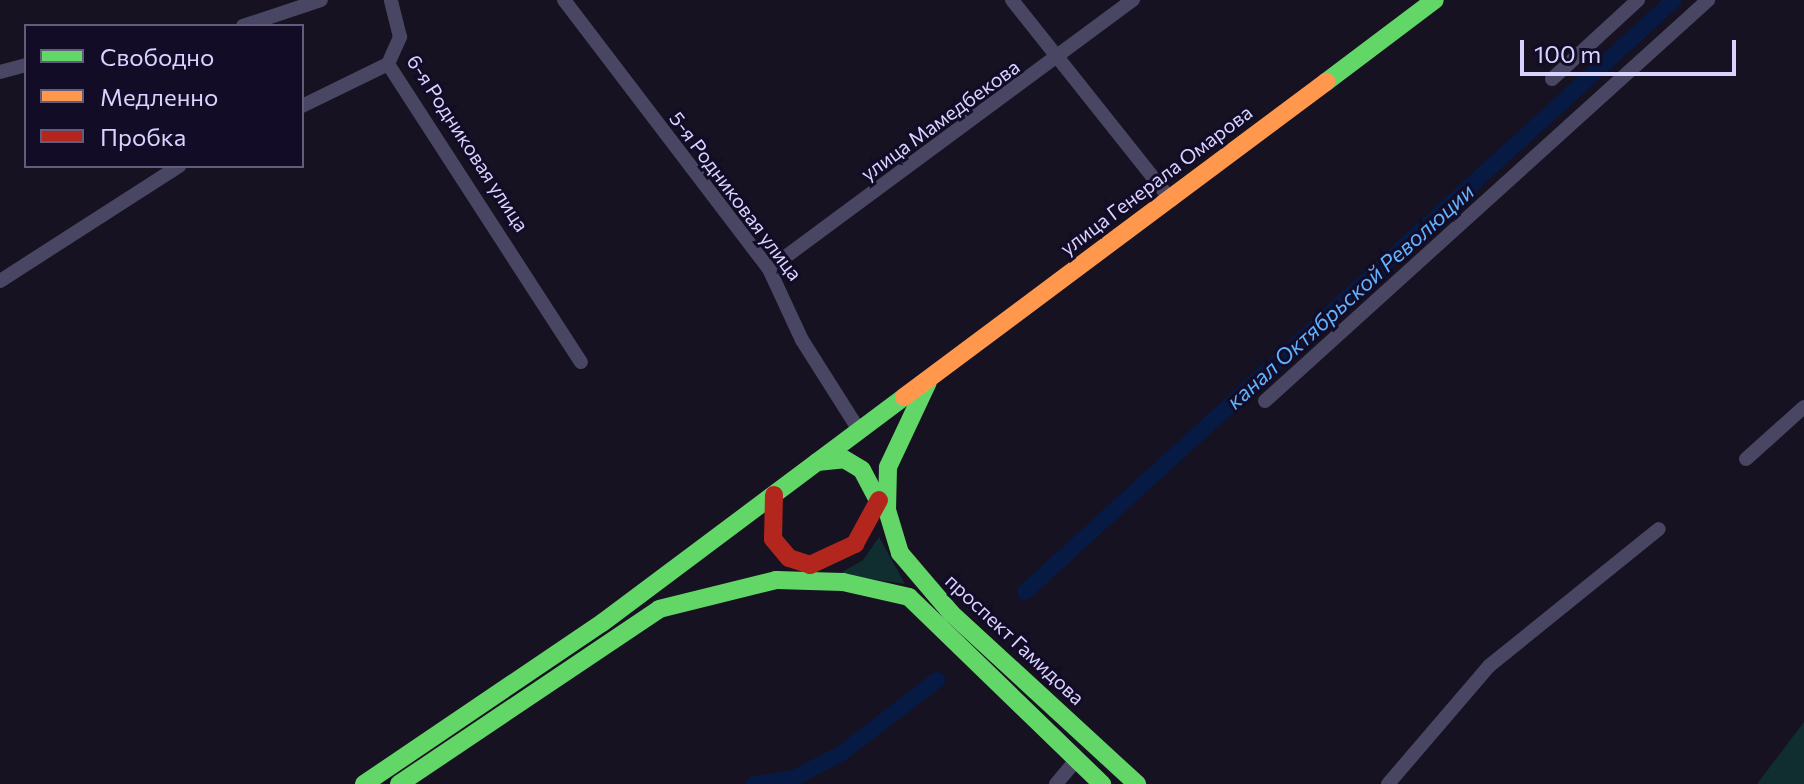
<!DOCTYPE html>
<html>
<head>
<meta charset="utf-8">
<style>
	body { margin:0 }
	#map { position:relative; width:1804px; height:784px; overflow:hidden; background:#161221; font-family:Commissioner,sans-serif }
	div>[style] { position:absolute }
	.green>* { inset:0; background:#102e2f }
	.canal>* { height:16px; margin:-8px; padding:0 8px; transform-origin:8px; border-radius:8px; background:#061a44 }
	.street>* { height:14px; margin:-7px; padding:0 7px; transform-origin:7px; border-radius:7px; background:#484662 }
	.fast>* { height:18px; margin:-9px; padding:0 9px; transform-origin:9px; border-radius:9px; background:#63d668 }
	.slow>* { height:18px; margin:-9px; padding:0 9px; transform-origin:9px; border-radius:9px; background:#ff974d }
	.jam>* { height:18px; margin:-9px; padding:0 9px; transform-origin:9px; border-radius:9px; background:#b3261e }
	span { translate:-50% -50%; white-space:nowrap; text-align:center; line-height:1.15; -webkit-text-stroke:6px #120c27; paint-order:stroke }
	.street-label { font-size:20px; color:#d9d3ff }
	.water-label { font-size:22px; color:#61b2ff; font-style:italic }
	.legend { position:absolute; left:24px; top:24px; width:280px; height:144px; box-sizing:border-box; background:#120c27; border:2px solid #625c7d; margin:0; padding:10px 14px; list-style:none; font-size:24px; color:#d9d3ff }
	.legend li { display:flex; align-items:center; gap:16px; height:40px }
	.legend b { width:40px; border:2px solid #625c7d }
	.scale { position:absolute; left:1520px; top:40px; width:216px; height:36px; box-sizing:border-box; border:4px solid #d9d3ff; border-top:0; padding-left:10px; font-size:24px; line-height:28px; white-space:nowrap; color:#d9d3ff; -webkit-text-stroke:6px #120c27; paint-order:stroke }
</style>
</head>
<body>
<div id="map">
	<div class="green">
		<div style="clip-path:polygon(879px 537px,905px 584px,839px 574px,863px 560px)"></div>
		<div style="clip-path:polygon(1804px 722px,1804px 784px,1757px 784px)"></div>
	</div>
	<div class="canal">
		<div style="left:1025px;top:592px;width:878px;rotate:-42.37deg"></div>
		<div style="left:754px;top:784px;width:40px;rotate:-8.5deg"></div>
		<div style="left:794px;top:778px;width:54px;rotate:-27.5deg"></div>
		<div style="left:842px;top:753px;width:120px;rotate:-37.5deg"></div>
	</div>
	<div class="street">
		<div style="left:564px;top:0;width:338px;rotate:52.7deg"></div>
		<div style="left:769px;top:269px;width:78px;rotate:65.1deg"></div>
		<div style="left:802px;top:340px;width:103px;rotate:57.7deg"></div>
		<div style="left:1012px;top:0;width:256px;rotate:51.5deg"></div>
		<div style="left:243px;top:26px;width:82px;rotate:-18.4deg"></div>
		<div style="left:388px;top:64px;width:355px;rotate:57.1deg"></div>
		<div style="left:388px;top:64px;width:30px;rotate:-66deg"></div>
		<div style="left:400px;top:37px;width:38px;rotate:-104deg"></div>
		<div style="left:0;top:72px;width:27px;rotate:-15deg"></div>
		<div style="left:1552px;top:79px;width:117px;rotate:-42.6deg"></div>
		<div style="left:302px;top:106px;width:96px;rotate:-26deg"></div>
		<div style="left:769px;top:269px;width:453px;rotate:-36.5deg"></div>
		<div style="left:0;top:281px;width:213px;rotate:-32.7deg"></div>
		<div style="left:1265px;top:401px;width:598px;rotate:-42.15deg"></div>
		<div style="left:1746px;top:459px;width:78px;rotate:-41.9deg"></div>
		<div style="left:1056px;top:784px;width:31px;rotate:-50deg"></div>
		<div style="left:1388px;top:784px;width:155px;rotate:-49.4deg"></div>
		<div style="left:1489px;top:666px;width:218px;rotate:-38.9deg"></div>
	</div>
	<div class="fast">
		<div style="left:1326px;top:82px;width:136px;rotate:-37deg"></div>
		<div style="left:928px;top:382px;width:94px;rotate:115.2deg"></div>
		<div style="left:888px;top:467px;width:43px;rotate:91.3deg"></div>
		<div style="left:887px;top:510px;width:45px;rotate:73.2deg"></div>
		<div style="left:900px;top:553px;width:79px;rotate:49.6deg"></div>
		<div style="left:951px;top:613px;width:253px;rotate:42.6deg"></div>
		<div style="left:817px;top:462px;width:27px;rotate:-6deg"></div>
		<div style="left:844px;top:459px;width:21px;rotate:31deg"></div>
		<div style="left:862px;top:470px;width:41px;rotate:62.2deg"></div>
		<div style="left:364px;top:784px;width:287px;rotate:-34.1deg"></div>
		<div style="left:602px;top:623px;width:377px;rotate:-36.8deg"></div>
		<div style="left:399px;top:784px;width:313px;rotate:-33.9deg"></div>
		<div style="left:659px;top:609px;width:121px;rotate:-13.9deg"></div>
		<div style="left:776px;top:580px;width:67px;rotate:1.7deg"></div>
		<div style="left:843px;top:582px;width:68px;rotate:12.8deg"></div>
		<div style="left:909px;top:597px;width:269px;rotate:44.1deg"></div>
	</div>
	<div class="slow">
		<div style="left:904px;top:397px;width:527px;rotate:-36.74deg"></div>
	</div>
	<div class="jam">
		<div style="left:774px;top:495px;width:44px;rotate:91.3deg"></div>
		<div style="left:773px;top:539px;width:25px;rotate:50deg"></div>
		<div style="left:789px;top:558px;width:22px;rotate:18deg"></div>
		<div style="left:810px;top:565px;width:50px;rotate:-25deg"></div>
		<div style="left:855px;top:544px;width:50px;rotate:-61.4deg"></div>
	</div>
	<div class="street-label">
		<span style="left:940px;top:120px;rotate:-36deg">улица Мамедбекова</span>
		<span style="left:468px;top:143px;rotate:57deg">6-я Родниковая улица</span>
		<span style="left:1156px;top:180px;rotate:-37deg">улица Генерала Омарова</span>
		<span style="left:736px;top:196px;rotate:53deg">5-я Родниковая улица</span>
		<span style="left:1015px;top:639px;rotate:43deg">проспект Гамидова</span>
	</div>
	<div class="water-label">
		<span style="left:1350px;top:296px;rotate:-42deg">канал Октябрьской Революции</span>
	</div>
	<ul class="legend">
	<li><b style="height:10px;background:#63d668"></b>Свободно</li>
	<li><b style="height:10px;background:#ff974d"></b>Медленно</li>
	<li><b style="height:10px;background:#b3261e"></b>Пробка</li>
	</ul>
	<div class="scale">100 m</div>
</div>
</body>
</html>
